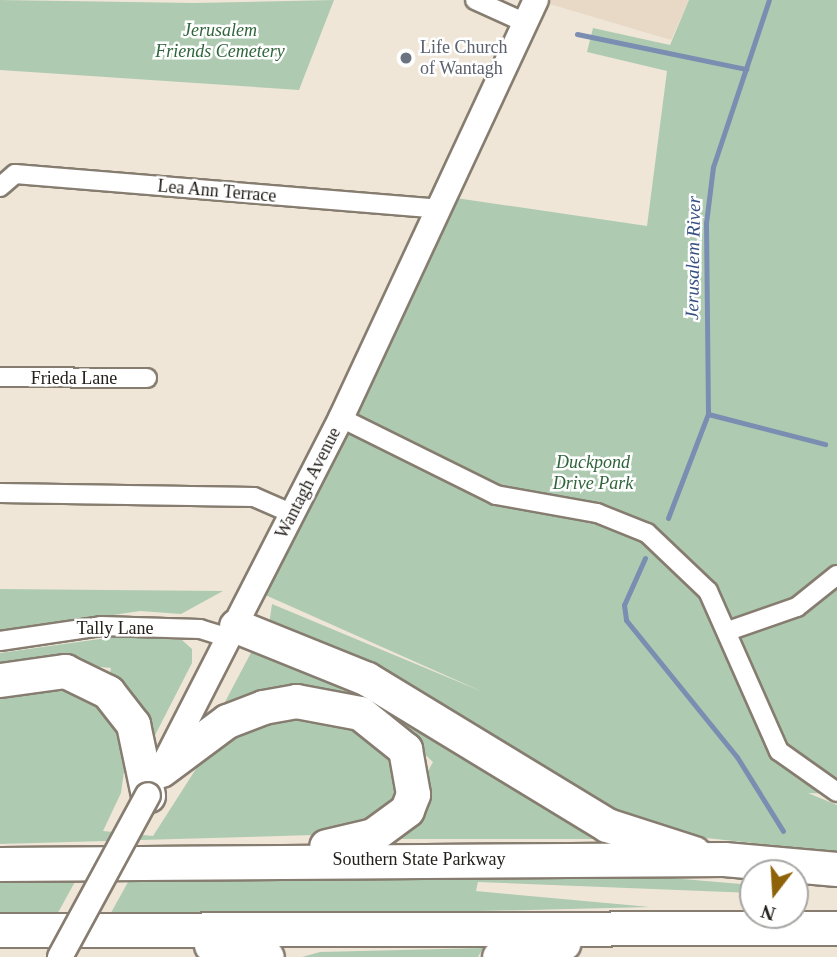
<!DOCTYPE html>
<html>
<head>
<meta charset="utf-8">
<style>
	body { margin:0 }
	#map { position:relative; width:837px; height:957px; overflow:hidden; background:#f0e6d8; font-family:"Times New Roman",serif }
	div>[style] { position:absolute }
	.built>* { inset:0; background:#e8d9c6 }
	.green>* { inset:0; background:#aecbb2 }
	.stream>* { height:5px; margin:-2.5px; padding:0 2.5px; transform-origin:2.5px; border-radius:2.5px; background:#7a8eb1 }
	.roads { filter:drop-shadow(2px 0 #867d70) drop-shadow(-2px 0 #867d70) drop-shadow(0 2px #867d70) drop-shadow(0 -2px #867d70) }
	.street>* { height:18px; margin:-9px; padding:0 9px; transform-origin:9px; border-radius:9px; background:#fff }
	.secondary>* { height:24px; margin:-12px; padding:0 12px; transform-origin:12px; border-radius:12px; background:#fff }
	.highway>* { height:33px; margin:-16.5px; padding:0 16.5px; transform-origin:16.5px; border-radius:16.5px; background:#fff }
	.bridges { filter:drop-shadow(2px 0 #867d70) drop-shadow(-2px 0 #867d70) drop-shadow(0 2px #867d70) drop-shadow(0 -2px #867d70) }
	.secondary-bridge>* { height:24px; margin:-12px; padding:0 12px; transform-origin:12px; border-radius:12px; background:#fff }
	.dots>* { width:19px; height:19px; translate:-50% -50%; box-sizing:border-box; border:4px solid #fff; border-radius:50% }
	span { translate:-50% -50%; white-space:nowrap; text-align:center; line-height:1.15; -webkit-text-stroke:5px #fff; paint-order:stroke }
	.park-label { font-size:18px; color:#30653c; font-style:italic }
	.worship-label { font-size:18px; color:#5b616d }
	.left { translate:0 -50%; text-align:left }
	.street-label { font-size:18px; color:#24201b }
	.water-label { font-size:19px; color:#344f80; font-style:italic }
	.north { position:absolute; left:739px; top:859px; width:70px; height:70px; box-sizing:border-box; background:#fff; border:2px solid #a7a6a4; border-radius:50%; rotate:197deg; font-size:19px; font-weight:700; line-height:28px; text-align:center; color:#24201b }
	.north::after { content:''; display:block; margin:auto; width:24px; height:32px; background:#8e6208; clip-path:polygon(50% 0,100% 100%,50% 72%,0 100%) }
</style>
</head>
<body>
<div id="map">
	<div class="built">
		<div style="clip-path:polygon(536px 0,689px 0,671px 40px)"></div>
	</div>
	<div class="green">
		<div style="clip-path:polygon(0 0,194px 3px,334px 0,299px 90px,0 70px)"></div>
		<div style="clip-path:polygon(689px 0,837px 0,837px 794px,808px 793px,837px 805px,837px 852px,697px 837px,576px 801px,269px 625px,272px 604px,483px 692px,263px 594px,456px 198px,647px 226px,667px 71px,587px 52px,593px 28px,670px 45px)"></div>
		<div style="clip-path:polygon(0 589px,223px 591px,181px 614px,140px 611px,0 632px)"></div>
		<div style="clip-path:polygon(121px 636px,182px 640px,192px 649px,192px 663px,150px 745px,108px 683px,111px 668px,51px 662px,0 671px,0 653px)"></div>
		<div style="clip-path:polygon(254px 647px,373px 696px,615px 839px,390px 839px,433px 762px,374px 707px,217px 717px)"></div>
		<div style="clip-path:polygon(49px 678px,111px 709px,126px 757px,121px 793px,103px 831px,153px 836px,201px 761px,227px 735px,284px 714px,337px 717px,377px 736px,400px 766px,400px 800px,350px 834px,0 844px,0 691px)"></div>
		<div style="clip-path:polygon(647px 876px,753px 885px,753px 893px,478px 882px,476px 891px,650px 907px,107px 920px,128px 882px)"></div>
		<div style="clip-path:polygon(76px 880px,54px 920px,0 921px,0 882px)"></div>
		<div style="clip-path:polygon(483px 948px,478px 957px,302px 957px,320px 952px)"></div>
	</div>
	<div class="stream">
		<div style="left:577px;top:34px;width:173px;rotate:11.7deg"></div>
		<div style="left:708px;top:414px;width:121px;rotate:14.4deg"></div>
		<div style="left:668px;top:518px;width:111px;rotate:-69deg"></div>
		<div style="left:708px;top:414px;width:191px;rotate:-90.6deg"></div>
		<div style="left:706px;top:223px;width:56px;rotate:-82.9deg"></div>
		<div style="left:713px;top:167px;width:176px;rotate:-71.5deg"></div>
		<div style="left:645px;top:558px;width:51px;rotate:114.1deg"></div>
		<div style="left:624px;top:605px;width:15px;rotate:82deg"></div>
		<div style="left:626px;top:620px;width:176px;rotate:51deg"></div>
		<div style="left:737px;top:757px;width:87px;rotate:58.1deg"></div>
	</div>
	<div class="roads">
		<div class="street">
			<div style="left:475px;top:0;width:56px;rotate:24.3deg"></div>
			<div style="left:0;top:187px;width:20px;rotate:-41deg"></div>
			<div style="left:15px;top:174px;width:425px;rotate:4.7deg"></div>
			<div style="left:0;top:377px;width:147px;rotate:0.4deg"></div>
			<div style="left:341px;top:418px;width:173px;rotate:26.4deg"></div>
			<div style="left:496px;top:495px;width:103px;rotate:10.1deg"></div>
			<div style="left:597px;top:513px;width:54px;rotate:21.8deg"></div>
			<div style="left:647px;top:533px;width:84px;rotate:43.6deg"></div>
			<div style="left:708px;top:591px;width:175px;rotate:66.1deg"></div>
			<div style="left:779px;top:751px;width:71px;rotate:35.3deg"></div>
			<div style="left:0;top:493px;width:254px;rotate:0.9deg"></div>
			<div style="left:254px;top:497px;width:40px;rotate:23.4deg"></div>
			<div style="left:728px;top:631px;width:73px;rotate:-19.2deg"></div>
			<div style="left:797px;top:607px;width:51px;rotate:-38.7deg"></div>
			<div style="left:0;top:641px;width:102px;rotate:-8.4deg"></div>
			<div style="left:101px;top:626px;width:99px;rotate:1.7deg"></div>
			<div style="left:200px;top:629px;width:30px;rotate:17deg"></div>
		</div>
		<div class="secondary">
			<div style="left:164px;top:764px;width:389px;rotate:-62.9deg"></div>
			<div style="left:341px;top:418px;width:461px;rotate:-65deg"></div>
		</div>
		<div class="highway">
			<div style="left:236px;top:626px;width:141px;rotate:22deg"></div>
			<div style="left:367px;top:679px;width:281px;rotate:31.3deg"></div>
			<div style="left:607px;top:825px;width:91px;rotate:17.8deg"></div>
			<div style="left:0;top:680px;width:66px;rotate:-7.9deg"></div>
			<div style="left:65px;top:671px;width:48px;rotate:26deg"></div>
			<div style="left:108px;top:692px;width:41px;rotate:52deg"></div>
			<div style="left:133px;top:724px;width:73px;rotate:78.1deg"></div>
			<div style="left:161px;top:770px;width:82px;rotate:-36.6deg"></div>
			<div style="left:227px;top:721px;width:39px;rotate:-21deg"></div>
			<div style="left:263px;top:707px;width:34px;rotate:-10deg"></div>
			<div style="left:296px;top:701px;width:65px;rotate:10.6deg"></div>
			<div style="left:360px;top:713px;width:58px;rotate:38.7deg"></div>
			<div style="left:405px;top:749px;width:46px;rotate:79.9deg"></div>
			<div style="left:413px;top:794px;width:17px;rotate:111deg"></div>
			<div style="left:407px;top:810px;width:42px;rotate:143.7deg"></div>
			<div style="left:373px;top:835px;width:48px;rotate:166.8deg"></div>
			<div style="left:0;top:864px;width:724px;rotate:-0.4deg"></div>
			<div style="left:724px;top:859px;width:113px;rotate:5.1deg"></div>
			<div style="left:0;top:930px;width:837px;rotate:-0.14deg"></div>
			<div style="left:211px;top:945px;width:57px;rotate:12.1deg"></div>
			<div style="left:499px;top:957px;width:66px;rotate:-12.2deg"></div>
		</div>
	</div>
	<div class="bridges">
		<div class="secondary-bridge">
			<div style="left:60px;top:957px;width:184px;rotate:-61.5deg"></div>
		</div>
	</div>
	<div class="dots">
		<div style="left:406px;top:58px;background:#6b7280"></div>
	</div>
	<div class="park-label">
		<span style="left:220px;top:41px">Jerusalem<br>Friends Cemetery</span>
		<span style="left:593px;top:473px">Duckpond<br>Drive Park</span>
	</div>
	<div class="worship-label">
		<span class="left" style="left:420px;top:58px">Life Church<br>of Wantagh</span>
	</div>
	<div class="street-label">
		<span style="left:217px;top:191px;rotate:5deg">Lea Ann Terrace</span>
		<span style="left:74px;top:378px">Frieda Lane</span>
		<span style="left:308px;top:483px;rotate:-63deg">Wantagh Avenue</span>
		<span style="left:115px;top:628px">Tally Lane</span>
		<span style="left:419px;top:859px">Southern State Parkway</span>
	</div>
	<div class="water-label">
		<span style="left:693px;top:258px;rotate:-89deg">Jerusalem River</span>
	</div>
	<div class="north">N</div>
</div>
</body>
</html>
